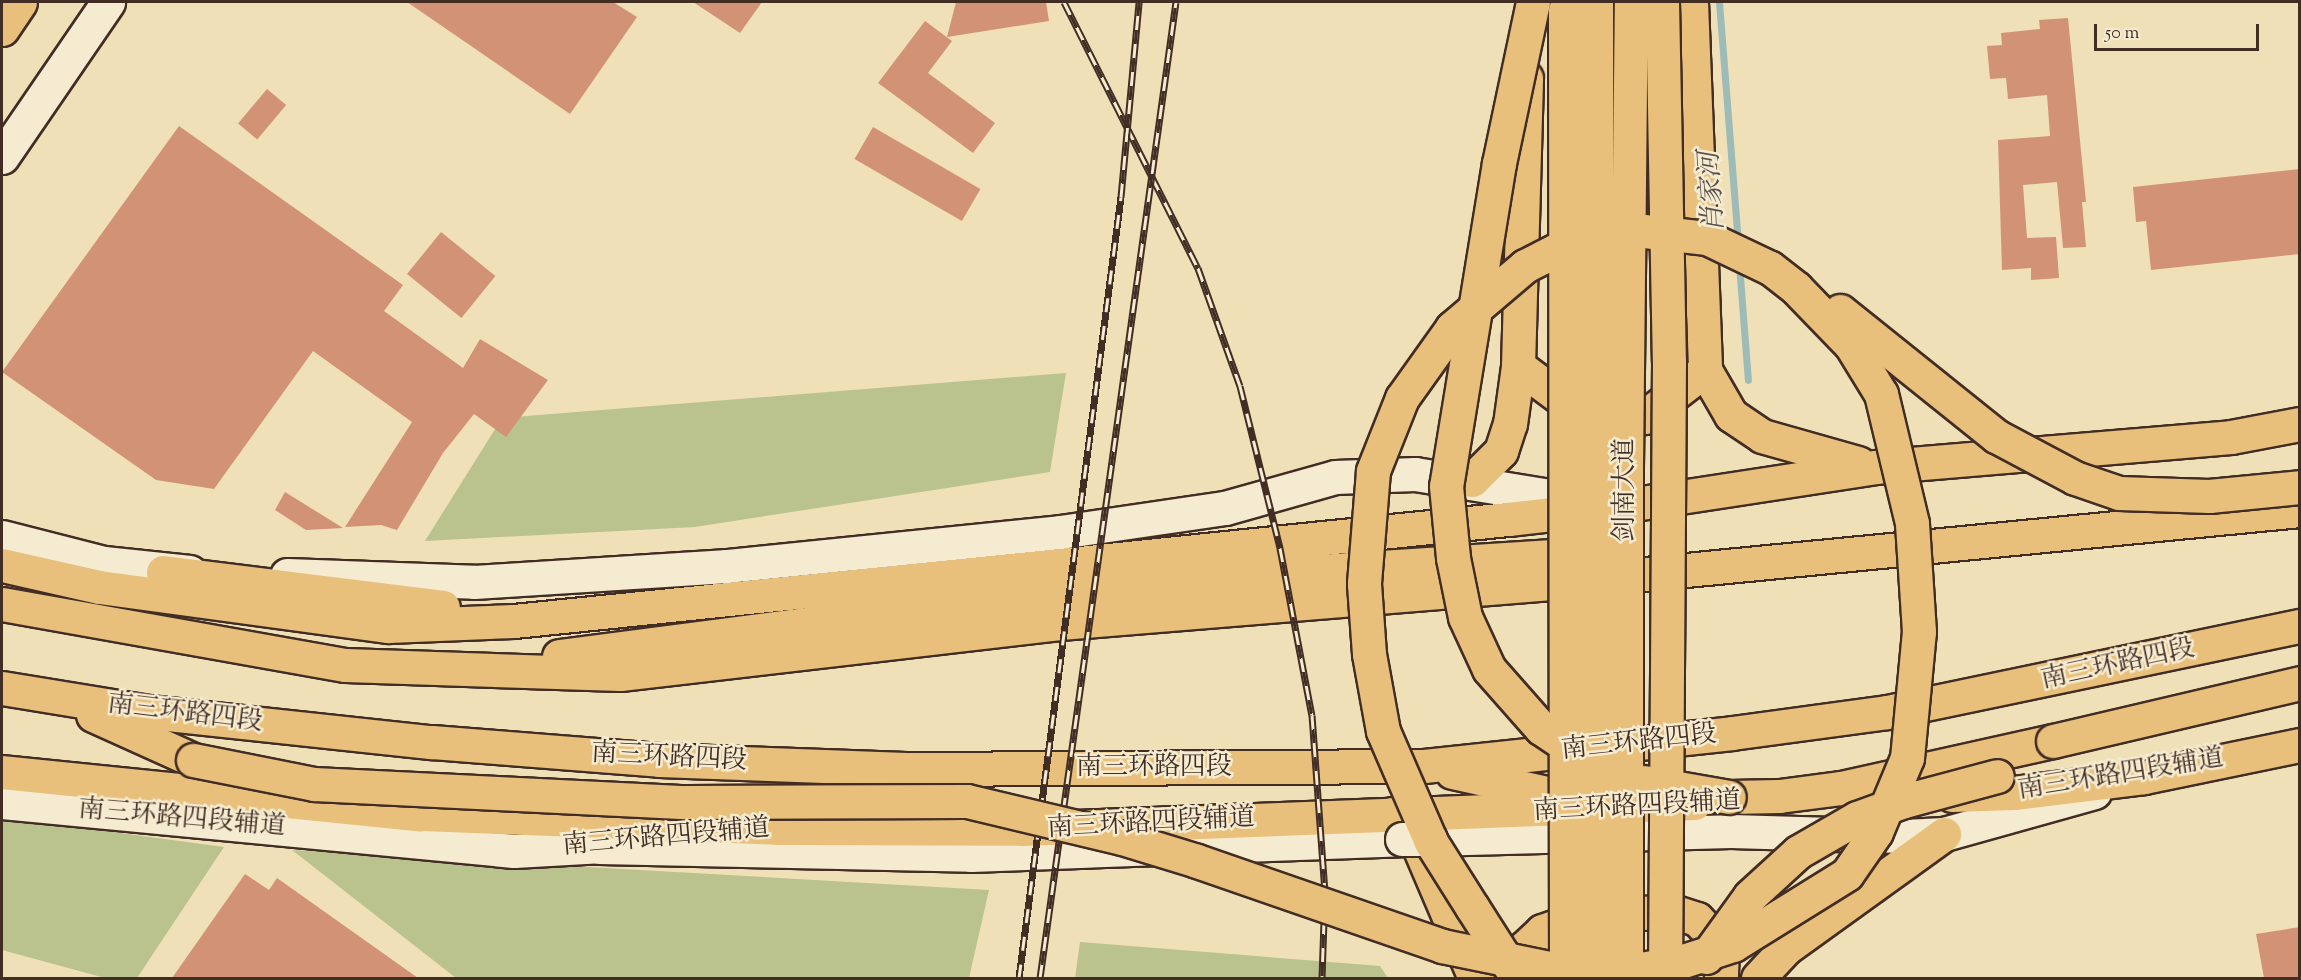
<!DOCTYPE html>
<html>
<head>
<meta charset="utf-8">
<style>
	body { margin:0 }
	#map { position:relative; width:2301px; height:980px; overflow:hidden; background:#f0e0b7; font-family:"Sorts Mill Goudy","Noto Serif SC",serif }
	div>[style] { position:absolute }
	.green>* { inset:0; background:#bac28e }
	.stream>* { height:7px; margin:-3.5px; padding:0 3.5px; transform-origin:3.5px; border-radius:3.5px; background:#9dbbb7 }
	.building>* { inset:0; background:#d29276; transform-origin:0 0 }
	.roads { filter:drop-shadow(2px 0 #422d25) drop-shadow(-2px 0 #422d25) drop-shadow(0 2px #422d25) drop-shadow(0 -2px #422d25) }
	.secondary>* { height:33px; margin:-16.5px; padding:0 16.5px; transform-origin:16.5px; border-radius:16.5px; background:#f5ebd0 }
	.primary>* { height:33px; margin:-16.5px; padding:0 16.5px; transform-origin:16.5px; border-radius:16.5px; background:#e8c07c }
	.trunk>* { height:33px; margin:-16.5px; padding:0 16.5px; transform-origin:16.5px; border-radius:16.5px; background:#e8c07c }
	.motorway>* { height:33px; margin:-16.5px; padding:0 16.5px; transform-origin:16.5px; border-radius:16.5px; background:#e8c07c }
	.rail>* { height:7px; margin-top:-3.5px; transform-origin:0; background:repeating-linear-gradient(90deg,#f5ebd0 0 14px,#422d25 0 28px); box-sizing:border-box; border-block:2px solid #422d25 }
	.bridges { filter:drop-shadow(2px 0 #422d25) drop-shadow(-2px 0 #422d25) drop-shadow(0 2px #422d25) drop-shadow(0 -2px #422d25) }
	.secondary-bridge>* { height:33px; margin:-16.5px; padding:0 16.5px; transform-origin:16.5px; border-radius:16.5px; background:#f5ebd0 }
	.trunk-bridge>* { height:33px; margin:-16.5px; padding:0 16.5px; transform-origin:16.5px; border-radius:16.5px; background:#e8c07c }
	span { translate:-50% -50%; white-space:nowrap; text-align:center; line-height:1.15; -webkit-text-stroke:5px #f5ebd0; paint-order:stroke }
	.street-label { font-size:26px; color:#422d25 }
	.water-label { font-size:27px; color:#59504a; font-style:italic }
	.frame { position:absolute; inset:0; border:3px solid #422d25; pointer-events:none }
	.scale { position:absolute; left:2094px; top:24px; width:165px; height:27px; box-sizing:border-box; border:3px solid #422d25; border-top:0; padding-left:8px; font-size:18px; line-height:21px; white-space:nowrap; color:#422d25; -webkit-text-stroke:4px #f5ebd0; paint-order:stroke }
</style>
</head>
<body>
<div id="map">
	<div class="green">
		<div style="clip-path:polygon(1066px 373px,1050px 472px,695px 527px,425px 541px,502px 418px)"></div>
		<div style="clip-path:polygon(2px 817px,224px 847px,137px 978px,105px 978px,2px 950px)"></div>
		<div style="clip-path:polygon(292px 850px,989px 890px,969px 978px,456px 978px)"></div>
		<div style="clip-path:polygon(1080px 942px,1380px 966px,1388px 978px,1075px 978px)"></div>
	</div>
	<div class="stream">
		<div style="left:1719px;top:2px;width:240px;rotate:85.5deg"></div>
		<div style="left:1739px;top:264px;width:116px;rotate:85.6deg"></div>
	</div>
	<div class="building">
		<div style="clip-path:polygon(407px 2px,613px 2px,637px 17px,570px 114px)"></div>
		<div style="clip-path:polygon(693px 2px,762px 2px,740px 33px)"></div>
		<div style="clip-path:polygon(956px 2px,1046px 2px,1049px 21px,947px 37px)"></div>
		<div style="clip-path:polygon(2068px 18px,2086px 202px,2082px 202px,2086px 247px,2063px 248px,2057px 182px,2023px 185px,2027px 238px,2056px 237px,2059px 278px,2031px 280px,2031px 268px,2002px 270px,1998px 140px,2050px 136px,2047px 95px,2008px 99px,2006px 78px,1990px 79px,1987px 46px,2002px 45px,2001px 33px,2040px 29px,2039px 20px)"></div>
		<div style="clip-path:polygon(925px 21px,952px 41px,928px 73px,995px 123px,973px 153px,878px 83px)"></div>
		<div style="left:267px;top:89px;width:25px;height:45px;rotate:40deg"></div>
		<div style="clip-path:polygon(179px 126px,403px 285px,384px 311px,463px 368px,480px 339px,548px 380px,506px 437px,474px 414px,443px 453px,397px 530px,381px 525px,345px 527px,412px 422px,313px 351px,214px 489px,156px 480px,2px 372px)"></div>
		<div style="left:873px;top:127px;width:124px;height:37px;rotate:30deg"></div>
		<div style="clip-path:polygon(2300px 169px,2300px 254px,2151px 270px,2146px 221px,2136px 222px,2133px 187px)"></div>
		<div style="left:441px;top:232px;width:70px;height:54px;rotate:39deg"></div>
		<div style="clip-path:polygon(285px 492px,343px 528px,306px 530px,275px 510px)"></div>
		<div style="clip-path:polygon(245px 874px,269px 890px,277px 878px,418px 978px,172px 978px)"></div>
		<div style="clip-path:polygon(2300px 927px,2300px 978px,2264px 978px,2256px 934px)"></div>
	</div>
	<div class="roads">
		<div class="secondary">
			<div style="left:2px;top:157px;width:188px;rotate:-55.6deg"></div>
			<div style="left:2px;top:537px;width:105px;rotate:14.3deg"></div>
			<div style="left:104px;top:563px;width:86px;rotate:6deg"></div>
			<div style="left:287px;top:575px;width:187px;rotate:2.1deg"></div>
			<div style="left:474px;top:582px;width:254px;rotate:-3.6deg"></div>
			<div style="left:727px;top:566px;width:335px;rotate:-5.8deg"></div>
			<div style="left:1060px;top:532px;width:167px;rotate:-8.3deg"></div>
			<div style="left:1225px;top:508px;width:114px;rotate:-15.7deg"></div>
			<div style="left:1335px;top:477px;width:80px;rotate:-2.1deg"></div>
			<div style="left:1415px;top:474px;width:179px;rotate:9.3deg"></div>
			<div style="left:2px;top:802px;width:514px;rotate:5.47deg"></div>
			<div style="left:514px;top:851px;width:107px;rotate:-3.2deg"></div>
			<div style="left:1430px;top:839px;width:301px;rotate:-1.5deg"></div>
			<div style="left:1731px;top:831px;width:171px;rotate:1.7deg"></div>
			<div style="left:1902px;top:836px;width:42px;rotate:-2.7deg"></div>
			<div style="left:1944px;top:834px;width:156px;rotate:-15.6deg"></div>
			<div style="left:599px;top:847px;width:372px;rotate:1.2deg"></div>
			<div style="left:971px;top:855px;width:431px;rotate:-2.1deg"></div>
		</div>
		<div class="primary">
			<div style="left:1691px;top:2px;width:368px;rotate:87.8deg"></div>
			<div style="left:1705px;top:370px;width:52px;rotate:60deg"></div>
			<div style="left:1731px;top:415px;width:37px;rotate:34deg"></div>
			<div style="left:1762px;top:436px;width:100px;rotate:15.7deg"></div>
			<div style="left:1518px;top:366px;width:77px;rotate:36.6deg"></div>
			<div style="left:1580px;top:412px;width:40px;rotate:13deg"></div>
			<div style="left:1619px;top:421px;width:25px;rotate:-9deg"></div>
			<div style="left:1644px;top:417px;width:77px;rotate:-37.6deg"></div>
			<div style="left:1472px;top:480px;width:41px;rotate:-45deg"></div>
			<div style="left:1501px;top:451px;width:28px;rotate:-72deg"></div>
			<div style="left:1510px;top:424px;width:59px;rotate:-82.1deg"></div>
			<div style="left:1518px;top:366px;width:288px;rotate:-88.4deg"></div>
			<div style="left:2px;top:565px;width:99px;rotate:12.8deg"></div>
			<div style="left:99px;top:587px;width:292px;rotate:7.7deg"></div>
			<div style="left:388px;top:626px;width:126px;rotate:-2.3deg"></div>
			<div style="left:514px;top:621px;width:999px;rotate:-5.86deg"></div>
			<div style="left:1508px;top:519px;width:108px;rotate:-6.4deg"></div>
			<div style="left:1615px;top:507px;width:263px;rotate:-8.7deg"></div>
			<div style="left:1875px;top:467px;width:357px;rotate:-4.8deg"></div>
			<div style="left:2231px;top:437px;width:70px;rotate:-10.7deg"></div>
			<div style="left:163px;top:572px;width:282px;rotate:7.1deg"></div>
			<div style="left:1952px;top:795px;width:62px;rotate:-1.8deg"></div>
			<div style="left:2014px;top:793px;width:131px;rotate:-7deg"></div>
			<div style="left:2144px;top:777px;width:159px;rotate:-11.6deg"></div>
			<div style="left:778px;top:828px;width:244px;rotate:0.2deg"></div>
			<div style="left:1022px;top:829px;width:673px;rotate:-2.22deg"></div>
		</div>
		<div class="trunk">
			<div style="left:2px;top:604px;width:348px;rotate:10.1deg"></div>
			<div style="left:345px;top:665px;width:275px;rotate:1.9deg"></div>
			<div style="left:620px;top:674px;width:443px;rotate:-6.6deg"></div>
			<div style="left:1060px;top:623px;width:505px;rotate:-4.66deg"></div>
			<div style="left:1563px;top:582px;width:741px;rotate:-5.58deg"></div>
			<div style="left:559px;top:656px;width:438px;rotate:-7.4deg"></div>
			<div style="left:993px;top:600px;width:234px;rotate:-5.6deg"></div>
			<div style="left:1226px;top:577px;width:369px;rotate:-3.7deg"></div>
			<div style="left:2px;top:688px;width:149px;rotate:9.3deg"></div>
			<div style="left:149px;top:712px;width:285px;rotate:6.1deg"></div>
			<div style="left:432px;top:742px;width:228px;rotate:4.5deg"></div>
			<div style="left:659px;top:760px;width:247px;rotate:2.1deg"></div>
			<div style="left:906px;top:769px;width:518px;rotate:-0.33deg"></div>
			<div style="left:1424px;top:766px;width:310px;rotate:-6.1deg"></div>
			<div style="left:1732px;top:733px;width:156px;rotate:-7.7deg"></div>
			<div style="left:1887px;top:712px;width:422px;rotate:-11.8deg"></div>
			<div style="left:93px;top:715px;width:110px;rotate:24.2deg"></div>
			<div style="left:1452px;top:772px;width:143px;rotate:12.5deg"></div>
			<div style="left:1729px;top:797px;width:50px;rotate:-1.1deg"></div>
			<div style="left:1779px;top:796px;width:63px;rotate:-7.4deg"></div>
			<div style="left:1841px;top:788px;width:217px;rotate:-12.5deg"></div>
			<div style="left:1392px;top:814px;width:24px;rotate:36deg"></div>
			<div style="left:1411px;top:828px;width:163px;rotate:66.9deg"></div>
			<div style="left:1506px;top:978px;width:35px;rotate:-59deg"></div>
			<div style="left:1524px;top:948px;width:25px;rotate:-43deg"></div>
			<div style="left:1542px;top:931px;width:42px;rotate:-19.3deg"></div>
			<div style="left:1582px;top:917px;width:90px;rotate:-3.8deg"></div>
			<div style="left:1672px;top:911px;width:26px;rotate:18deg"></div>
			<div style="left:1697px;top:919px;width:37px;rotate:47deg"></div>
			<div style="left:1722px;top:946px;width:32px;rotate:92deg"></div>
			<div style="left:1758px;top:978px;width:41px;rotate:-47deg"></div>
			<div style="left:1786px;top:948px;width:195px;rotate:-35.8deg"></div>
		</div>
		<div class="motorway">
			<div style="left:2px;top:29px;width:32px;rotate:-56deg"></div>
			<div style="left:2px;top:772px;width:419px;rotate:5.8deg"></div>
			<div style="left:419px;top:814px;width:359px;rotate:2.2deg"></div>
		</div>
	</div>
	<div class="rail">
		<div style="left:1064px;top:2px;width:298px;rotate:63.3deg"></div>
		<div style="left:1198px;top:268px;width:125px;rotate:70.4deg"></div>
		<div style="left:1240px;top:386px;width:167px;rotate:76.1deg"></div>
		<div style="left:1280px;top:548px;width:170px;rotate:79.2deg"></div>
		<div style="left:1312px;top:715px;width:177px;rotate:85.8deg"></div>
		<div style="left:1325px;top:892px;width:86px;rotate:92deg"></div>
		<div style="left:1019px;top:978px;width:788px;rotate:-82.56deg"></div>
		<div style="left:1121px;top:197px;width:196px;rotate:-84.7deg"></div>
		<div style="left:1040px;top:978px;width:985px;rotate:-82.07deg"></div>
	</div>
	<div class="bridges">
		<div class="secondary-bridge">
			<div style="left:1402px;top:839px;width:28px"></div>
		</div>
		<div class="trunk-bridge">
			<div style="left:1533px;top:2px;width:165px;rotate:101.9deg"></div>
			<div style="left:1499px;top:163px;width:327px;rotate:99.3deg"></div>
			<div style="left:1446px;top:486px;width:72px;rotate:84.4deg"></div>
			<div style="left:1453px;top:558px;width:60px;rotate:78.5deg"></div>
			<div style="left:1465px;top:617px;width:57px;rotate:65.2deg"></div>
			<div style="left:1489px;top:669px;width:79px;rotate:48.6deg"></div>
			<div style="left:1541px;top:728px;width:45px;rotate:34deg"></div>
			<div style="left:1596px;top:2px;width:976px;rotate:89.88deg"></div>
			<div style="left:1662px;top:2px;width:360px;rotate:88.9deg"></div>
			<div style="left:1669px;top:362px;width:616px;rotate:90.37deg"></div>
			<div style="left:1565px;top:10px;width:968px;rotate:89.94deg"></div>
			<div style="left:1840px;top:311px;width:200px;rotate:38.7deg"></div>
			<div style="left:1996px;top:436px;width:89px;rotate:28deg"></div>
			<div style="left:2075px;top:478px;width:46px;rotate:18.8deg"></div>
			<div style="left:2119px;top:493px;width:90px;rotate:1.9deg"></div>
			<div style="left:2209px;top:496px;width:91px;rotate:-5.6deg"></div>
			<div style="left:2053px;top:741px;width:254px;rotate:-13.2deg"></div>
			<div style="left:193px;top:760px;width:123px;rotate:11.2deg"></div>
			<div style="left:314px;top:784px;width:372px;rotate:2.8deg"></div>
			<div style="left:686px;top:802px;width:281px;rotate:-0.2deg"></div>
			<div style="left:967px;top:801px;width:159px;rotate:13.4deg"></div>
			<div style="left:1122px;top:838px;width:78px;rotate:17deg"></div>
			<div style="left:1197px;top:861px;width:259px;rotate:19.1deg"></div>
			<div style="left:1442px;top:946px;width:109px;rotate:11.6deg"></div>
			<div style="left:1549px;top:968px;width:64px;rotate:5.4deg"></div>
			<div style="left:1613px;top:974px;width:68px;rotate:-10.2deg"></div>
			<div style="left:1680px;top:962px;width:56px;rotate:-17.8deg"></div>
			<div style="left:1733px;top:945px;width:134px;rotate:-31.9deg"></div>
			<div style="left:1847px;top:874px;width:51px;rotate:-55.4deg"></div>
			<div style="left:1876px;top:832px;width:80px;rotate:-67.3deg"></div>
			<div style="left:1907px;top:758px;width:127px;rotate:-84.6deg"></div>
			<div style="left:1919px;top:632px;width:109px;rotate:-93.7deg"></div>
			<div style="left:1912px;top:523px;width:133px;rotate:-103.5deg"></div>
			<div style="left:1881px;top:394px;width:57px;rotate:-121.5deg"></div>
			<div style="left:1851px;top:345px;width:79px;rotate:-134deg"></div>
			<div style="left:1796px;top:288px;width:33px;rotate:-142deg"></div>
			<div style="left:1770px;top:268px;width:70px;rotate:-154.5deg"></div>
			<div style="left:1707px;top:238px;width:63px;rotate:-173.7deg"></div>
			<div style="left:1644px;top:231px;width:27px;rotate:178deg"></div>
			<div style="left:1617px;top:232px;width:46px;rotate:167.5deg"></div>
			<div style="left:1572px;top:242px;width:53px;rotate:152.9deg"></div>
			<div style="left:1525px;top:266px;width:96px;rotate:139.7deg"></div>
			<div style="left:1452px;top:328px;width:86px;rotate:125.5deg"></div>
			<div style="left:1402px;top:398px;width:79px;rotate:111.7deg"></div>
			<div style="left:1373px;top:471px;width:113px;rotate:94.6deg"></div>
			<div style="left:1364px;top:584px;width:70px;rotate:85.9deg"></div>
			<div style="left:1369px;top:654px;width:78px;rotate:79.7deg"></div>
			<div style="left:1383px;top:731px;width:121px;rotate:66.6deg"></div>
			<div style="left:1431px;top:842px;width:77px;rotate:57.8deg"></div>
			<div style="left:1472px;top:907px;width:76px;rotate:57.4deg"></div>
			<div style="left:1513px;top:971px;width:8px;rotate:67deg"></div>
			<div style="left:1644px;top:782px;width:86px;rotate:10deg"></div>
			<div style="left:1706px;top:957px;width:75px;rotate:-54.2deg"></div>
			<div style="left:1750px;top:896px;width:65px;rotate:-42.5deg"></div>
			<div style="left:1798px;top:852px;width:68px;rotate:-30deg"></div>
			<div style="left:1857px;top:818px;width:50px;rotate:-19.9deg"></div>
			<div style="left:1904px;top:801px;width:96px;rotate:-15deg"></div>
			<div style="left:1626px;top:978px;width:511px;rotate:-90deg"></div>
			<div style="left:1626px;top:467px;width:465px;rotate:-89.4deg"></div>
		</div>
	</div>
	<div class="street-label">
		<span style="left:1626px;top:490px;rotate:-90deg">剑南大道</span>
		<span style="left:2118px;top:665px;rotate:-12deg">南三环路四段</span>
		<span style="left:185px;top:714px;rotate:7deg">南三环路四段</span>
		<span style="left:1639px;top:743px;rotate:-6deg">南三环路四段</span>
		<span style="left:669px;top:758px;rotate:3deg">南三环路四段</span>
		<span style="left:1154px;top:768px">南三环路四段</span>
		<span style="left:2121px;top:775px;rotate:-9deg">南三环路四段辅道</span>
		<span style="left:1637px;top:807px;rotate:-3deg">南三环路四段辅道</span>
		<span style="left:182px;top:819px;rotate:5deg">南三环路四段辅道</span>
		<span style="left:1151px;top:824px;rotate:-3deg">南三环路四段辅道</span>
		<span style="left:666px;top:838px;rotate:-5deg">南三环路四段辅道</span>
	</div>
	<div class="water-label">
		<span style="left:1713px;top:192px;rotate:-94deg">肖家河</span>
	</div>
	<div class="frame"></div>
	<div class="scale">50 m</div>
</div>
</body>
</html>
